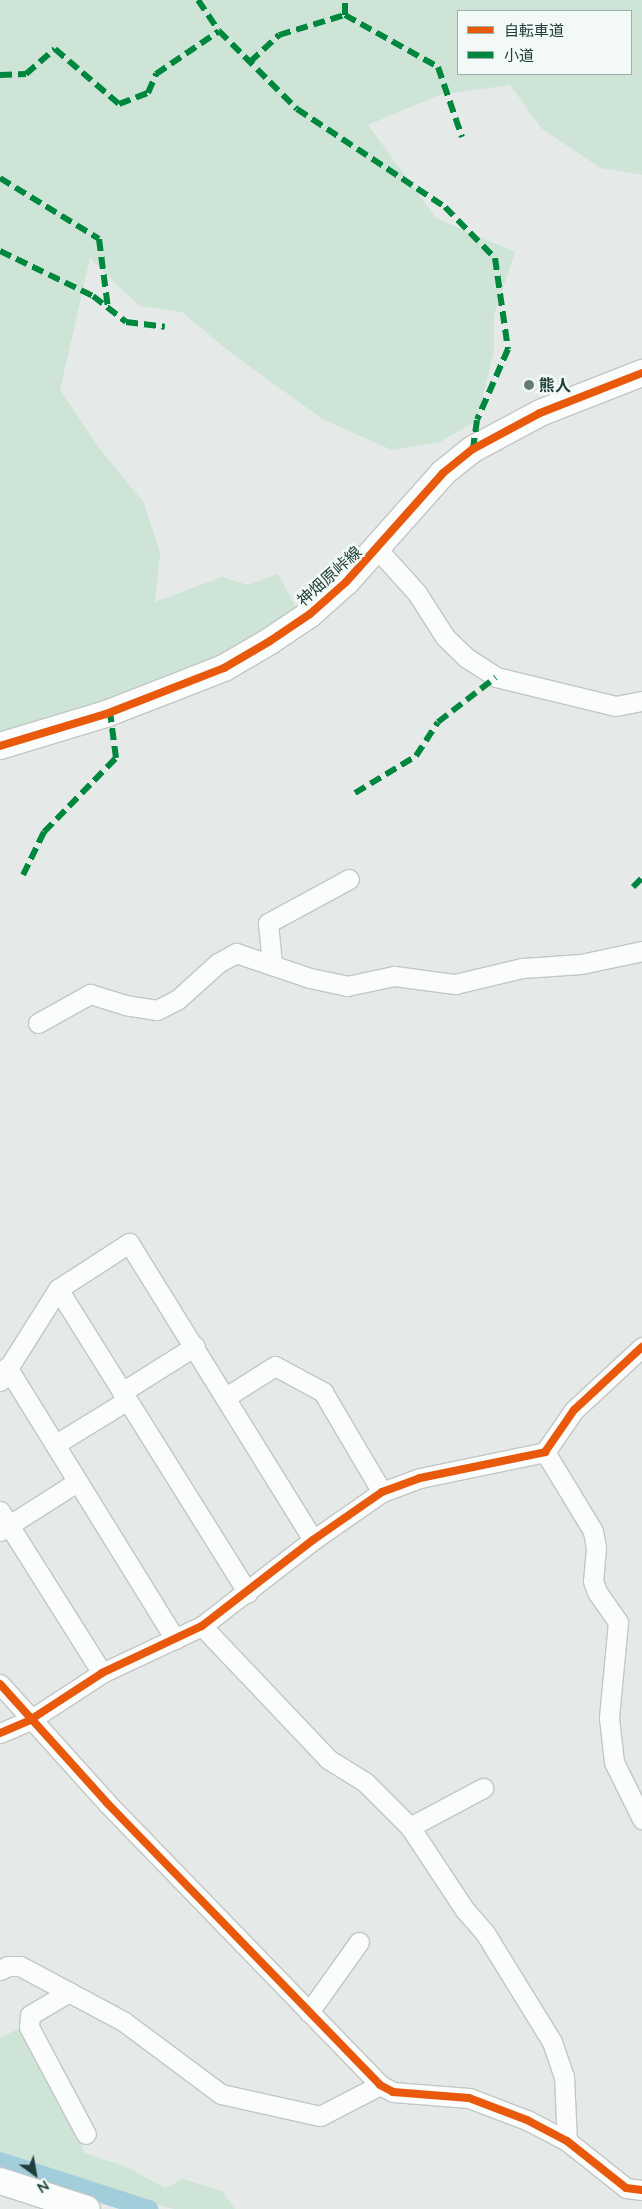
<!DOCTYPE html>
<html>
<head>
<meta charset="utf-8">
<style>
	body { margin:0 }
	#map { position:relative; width:642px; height:2209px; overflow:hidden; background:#e5eae8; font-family:Lato,"Noto Sans JP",sans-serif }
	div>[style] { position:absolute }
	.green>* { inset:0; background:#cde4d6 }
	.canal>* { height:18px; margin:-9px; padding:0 9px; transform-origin:9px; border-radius:9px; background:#a2cddb }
	.roads { filter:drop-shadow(1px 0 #c2c7c5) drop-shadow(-1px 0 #c2c7c5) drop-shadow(0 1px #c2c7c5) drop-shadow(0 -1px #c2c7c5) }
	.street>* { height:19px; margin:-9.5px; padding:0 9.5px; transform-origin:9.5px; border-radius:9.5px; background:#fbfcfc }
	.secondary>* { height:26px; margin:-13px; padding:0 13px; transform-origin:13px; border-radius:13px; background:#fbfcfc }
	.quiet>* { height:6px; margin-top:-3px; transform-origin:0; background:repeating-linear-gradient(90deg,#00873e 0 12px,transparent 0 18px) }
	.cycleway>* { height:8px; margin:-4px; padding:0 4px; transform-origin:4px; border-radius:4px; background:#e8590c }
	.dots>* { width:14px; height:14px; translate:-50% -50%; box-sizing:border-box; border:2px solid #f2f9f6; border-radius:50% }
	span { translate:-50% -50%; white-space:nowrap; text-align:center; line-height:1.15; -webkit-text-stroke:5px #f2f9f6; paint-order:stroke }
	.poi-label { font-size:16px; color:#203f3a; font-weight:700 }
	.left { translate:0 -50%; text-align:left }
	.street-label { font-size:16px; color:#203f3a }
	.legend { position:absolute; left:457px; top:10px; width:175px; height:65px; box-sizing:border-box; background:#f2f9f6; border:1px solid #9eafab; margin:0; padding:6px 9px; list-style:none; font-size:15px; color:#203f3a }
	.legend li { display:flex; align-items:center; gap:10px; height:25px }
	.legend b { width:25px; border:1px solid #9eafab }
	.north { position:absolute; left:10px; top:2149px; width:50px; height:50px; -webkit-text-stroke:4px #f2f9f6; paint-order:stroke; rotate:148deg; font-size:14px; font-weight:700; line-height:20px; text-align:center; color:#203f3a }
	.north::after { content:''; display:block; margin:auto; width:18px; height:22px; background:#203f3a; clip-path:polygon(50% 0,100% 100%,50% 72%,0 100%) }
</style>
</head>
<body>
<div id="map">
	<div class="green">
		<div style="clip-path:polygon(evenodd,0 0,642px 0,642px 175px,601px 168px,542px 129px,510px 85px,439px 95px,368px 125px,436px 218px,515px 252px,494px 315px,494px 351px,477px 420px,440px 442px,392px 450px,324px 420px,231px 353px,182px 312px,139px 306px,90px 258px,60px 390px,99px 448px,144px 503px,160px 553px,155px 602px,222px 577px,248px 585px,278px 574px,299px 613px,265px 639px,182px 674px,0 738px,0 0,458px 11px,631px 11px,631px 74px,458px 74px,458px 11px)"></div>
		<div style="clip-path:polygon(20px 2028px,85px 2153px,127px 2167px,165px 2188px,183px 2179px,222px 2191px,235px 2209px,174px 2209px,0 2163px,0 2038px)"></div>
	</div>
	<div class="canal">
		<div style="left:0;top:2161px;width:157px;rotate:17.9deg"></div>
	</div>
	<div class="roads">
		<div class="street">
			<div style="left:378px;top:550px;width:58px;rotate:47.8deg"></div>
			<div style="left:417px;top:593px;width:52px;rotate:57.5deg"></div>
			<div style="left:445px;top:637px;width:30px;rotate:44deg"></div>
			<div style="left:467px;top:658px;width:35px;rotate:33deg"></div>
			<div style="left:496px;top:677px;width:123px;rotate:13.6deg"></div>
			<div style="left:616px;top:706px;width:26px;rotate:-11deg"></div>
			<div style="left:272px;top:964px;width:41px;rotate:-95.6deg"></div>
			<div style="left:268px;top:923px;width:92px;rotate:-28.5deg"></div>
			<div style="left:38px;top:1023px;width:60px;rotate:-29.1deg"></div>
			<div style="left:90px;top:994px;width:37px;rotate:17deg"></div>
			<div style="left:125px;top:1005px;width:32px;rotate:9deg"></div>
			<div style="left:157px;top:1010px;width:22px;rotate:-27deg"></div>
			<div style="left:177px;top:1000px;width:55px;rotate:-42.1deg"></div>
			<div style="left:218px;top:963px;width:21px;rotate:-29deg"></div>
			<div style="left:236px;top:953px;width:78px;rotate:18.7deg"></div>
			<div style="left:310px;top:978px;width:38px;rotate:12deg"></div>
			<div style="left:347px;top:986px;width:48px;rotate:-12deg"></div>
			<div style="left:394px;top:976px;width:62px;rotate:7.5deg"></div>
			<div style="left:455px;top:984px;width:69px;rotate:-13.4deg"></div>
			<div style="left:522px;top:968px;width:59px;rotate:-3.9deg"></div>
			<div style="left:581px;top:964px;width:62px;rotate:-12deg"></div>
			<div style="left:58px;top:1289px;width:358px;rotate:58deg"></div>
			<div style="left:7px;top:1367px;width:320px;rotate:58.3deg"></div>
			<div style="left:0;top:1381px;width:109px;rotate:-57.8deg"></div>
			<div style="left:58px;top:1289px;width:85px;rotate:-32.9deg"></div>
			<div style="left:129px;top:1243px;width:349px;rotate:58.2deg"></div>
			<div style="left:122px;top:1392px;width:86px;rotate:-32.2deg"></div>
			<div style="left:226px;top:1397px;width:58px;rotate:-32.3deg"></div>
			<div style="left:275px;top:1366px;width:55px;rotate:28.4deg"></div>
			<div style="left:323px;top:1392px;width:116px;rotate:59.5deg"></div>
			<div style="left:56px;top:1444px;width:82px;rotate:-31.6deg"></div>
			<div style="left:545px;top:1452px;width:92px;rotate:58.7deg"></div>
			<div style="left:593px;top:1531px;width:17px;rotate:80deg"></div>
			<div style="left:596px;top:1548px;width:33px;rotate:95deg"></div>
			<div style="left:593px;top:1581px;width:12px;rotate:70deg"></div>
			<div style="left:597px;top:1592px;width:37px;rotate:55deg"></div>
			<div style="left:618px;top:1622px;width:96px;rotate:95.4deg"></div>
			<div style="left:609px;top:1718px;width:44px;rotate:83.5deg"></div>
			<div style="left:614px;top:1762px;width:64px;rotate:63.8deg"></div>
			<div style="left:0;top:1511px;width:191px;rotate:57.8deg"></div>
			<div style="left:0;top:1531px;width:91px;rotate:-32.5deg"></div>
			<div style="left:202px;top:1626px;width:183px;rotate:46.5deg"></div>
			<div style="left:328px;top:1759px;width:44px;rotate:31.9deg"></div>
			<div style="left:365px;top:1782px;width:64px;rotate:45deg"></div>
			<div style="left:410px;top:1827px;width:100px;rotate:56.5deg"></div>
			<div style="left:465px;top:1910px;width:30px;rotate:49deg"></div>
			<div style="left:485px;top:1933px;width:128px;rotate:58.4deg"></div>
			<div style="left:552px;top:2042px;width:36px;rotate:71deg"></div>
			<div style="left:564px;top:2076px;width:65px;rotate:87.4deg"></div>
			<div style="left:0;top:1684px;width:160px;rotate:48deg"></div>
			<div style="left:107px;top:1803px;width:392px;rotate:45.9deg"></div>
			<div style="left:380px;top:2085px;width:15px;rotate:28deg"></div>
			<div style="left:393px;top:2092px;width:76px;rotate:4.5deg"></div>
			<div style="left:469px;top:2098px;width:62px;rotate:20.8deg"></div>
			<div style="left:527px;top:2120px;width:45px;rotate:27.7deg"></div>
			<div style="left:567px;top:2141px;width:75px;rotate:38.5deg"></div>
			<div style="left:626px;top:2188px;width:16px;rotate:7deg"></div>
			<div style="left:0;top:1733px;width:33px;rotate:-23deg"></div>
			<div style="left:30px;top:1720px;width:86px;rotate:-33.1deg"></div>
			<div style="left:102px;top:1673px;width:110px;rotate:-25.2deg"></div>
			<div style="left:202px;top:1626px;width:140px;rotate:-37.8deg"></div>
			<div style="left:313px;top:1540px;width:84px;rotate:-34.8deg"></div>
			<div style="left:382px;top:1492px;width:40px;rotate:-20.2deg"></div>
			<div style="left:420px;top:1478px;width:128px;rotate:-11.7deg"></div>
			<div style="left:545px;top:1452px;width:51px;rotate:-55.4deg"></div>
			<div style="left:574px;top:1410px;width:93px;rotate:-42.8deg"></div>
			<div style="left:410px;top:1827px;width:83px;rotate:-28.1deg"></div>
			<div style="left:0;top:1970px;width:9px;rotate:-27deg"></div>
			<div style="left:8px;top:1966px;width:12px"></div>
			<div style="left:20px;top:1966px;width:117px;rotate:28.1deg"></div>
			<div style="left:123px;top:2021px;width:122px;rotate:36.7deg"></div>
			<div style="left:221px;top:2094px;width:101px;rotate:12.5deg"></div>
			<div style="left:320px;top:2116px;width:68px;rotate:-27.3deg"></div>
			<div style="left:69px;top:1992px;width:45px;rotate:149.5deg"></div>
			<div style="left:30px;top:2015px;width:12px;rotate:95deg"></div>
			<div style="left:29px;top:2027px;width:121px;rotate:62deg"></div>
			<div style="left:309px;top:2012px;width:86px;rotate:-54.5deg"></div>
		</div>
		<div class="secondary">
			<div style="left:0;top:746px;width:111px;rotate:-16.8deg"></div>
			<div style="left:106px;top:714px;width:127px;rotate:-21.3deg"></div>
			<div style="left:224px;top:668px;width:53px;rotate:-30.4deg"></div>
			<div style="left:270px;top:641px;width:48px;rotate:-34deg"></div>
			<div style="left:310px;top:614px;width:48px;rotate:-41.6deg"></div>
			<div style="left:346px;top:582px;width:146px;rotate:-48.3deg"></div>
			<div style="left:443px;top:473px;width:38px;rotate:-39deg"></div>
			<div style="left:473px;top:449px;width:76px;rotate:-28.2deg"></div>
			<div style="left:540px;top:413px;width:110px;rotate:-21.4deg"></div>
			<div style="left:0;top:2181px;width:91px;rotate:17.8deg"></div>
		</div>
	</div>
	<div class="quiet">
		<div style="left:198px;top:0;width:37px;rotate:56deg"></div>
		<div style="left:219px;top:31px;width:110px;rotate:45deg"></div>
		<div style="left:297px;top:109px;width:178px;rotate:33.5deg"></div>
		<div style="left:445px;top:207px;width:71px;rotate:45.6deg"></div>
		<div style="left:495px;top:258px;width:92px;rotate:81.9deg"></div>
		<div style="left:508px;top:349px;width:77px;rotate:113.6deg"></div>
		<div style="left:477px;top:420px;width:29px;rotate:98deg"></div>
		<div style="left:345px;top:15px;width:15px;rotate:-90deg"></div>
		<div style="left:250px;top:62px;width:40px;rotate:-43deg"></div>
		<div style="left:279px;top:35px;width:69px;rotate:-16.9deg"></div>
		<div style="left:345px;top:15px;width:107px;rotate:29.2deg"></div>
		<div style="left:438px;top:67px;width:74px;rotate:71.1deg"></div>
		<div style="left:0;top:75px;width:26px;rotate:-2deg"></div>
		<div style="left:26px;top:74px;width:38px;rotate:-41deg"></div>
		<div style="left:55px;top:49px;width:84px;rotate:40.7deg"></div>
		<div style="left:119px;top:104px;width:31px;rotate:-21deg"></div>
		<div style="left:148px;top:93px;width:21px;rotate:-67deg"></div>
		<div style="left:156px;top:74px;width:76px;rotate:-34.3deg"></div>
		<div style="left:0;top:178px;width:116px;rotate:31.6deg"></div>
		<div style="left:99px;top:239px;width:70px;rotate:82.6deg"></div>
		<div style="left:0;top:251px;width:103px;rotate:25.8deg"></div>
		<div style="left:93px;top:296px;width:42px;rotate:38.2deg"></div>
		<div style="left:126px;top:322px;width:39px;rotate:7deg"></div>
		<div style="left:355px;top:793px;width:71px;rotate:-31.2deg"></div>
		<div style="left:416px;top:756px;width:40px;rotate:-57.1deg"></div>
		<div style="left:438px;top:722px;width:73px;rotate:-37.8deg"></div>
		<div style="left:23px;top:875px;width:48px;rotate:-64deg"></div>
		<div style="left:44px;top:832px;width:103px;rotate:-45.8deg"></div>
		<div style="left:116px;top:758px;width:46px;rotate:-97.4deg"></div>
		<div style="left:633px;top:887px;width:13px;rotate:-45deg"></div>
	</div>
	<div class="cycleway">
		<div style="left:0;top:746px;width:111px;rotate:-16.8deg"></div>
		<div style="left:106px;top:714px;width:127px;rotate:-21.3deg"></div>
		<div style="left:224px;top:668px;width:53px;rotate:-30.4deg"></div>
		<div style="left:270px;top:641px;width:48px;rotate:-34deg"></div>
		<div style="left:310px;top:614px;width:48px;rotate:-41.6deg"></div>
		<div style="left:346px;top:582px;width:146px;rotate:-48.3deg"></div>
		<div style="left:443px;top:473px;width:38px;rotate:-39deg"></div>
		<div style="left:473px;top:449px;width:76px;rotate:-28.2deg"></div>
		<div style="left:540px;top:413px;width:110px;rotate:-21.4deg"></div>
		<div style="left:0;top:1684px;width:160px;rotate:48deg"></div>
		<div style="left:107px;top:1803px;width:392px;rotate:45.9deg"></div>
		<div style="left:380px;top:2085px;width:15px;rotate:28deg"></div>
		<div style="left:393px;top:2092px;width:76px;rotate:4.5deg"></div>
		<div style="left:469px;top:2098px;width:62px;rotate:20.8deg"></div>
		<div style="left:527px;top:2120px;width:45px;rotate:27.7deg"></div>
		<div style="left:567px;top:2141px;width:75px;rotate:38.5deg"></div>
		<div style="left:626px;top:2188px;width:16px;rotate:7deg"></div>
		<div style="left:0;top:1733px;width:33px;rotate:-23deg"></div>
		<div style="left:30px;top:1720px;width:86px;rotate:-33.1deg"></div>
		<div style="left:102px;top:1673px;width:110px;rotate:-25.2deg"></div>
		<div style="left:202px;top:1626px;width:140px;rotate:-37.8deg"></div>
		<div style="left:313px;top:1540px;width:84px;rotate:-34.8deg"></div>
		<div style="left:382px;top:1492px;width:40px;rotate:-20.2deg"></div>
		<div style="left:420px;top:1478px;width:128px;rotate:-11.7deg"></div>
		<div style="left:545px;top:1452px;width:51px;rotate:-55.4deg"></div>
		<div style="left:574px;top:1410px;width:93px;rotate:-42.8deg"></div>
	</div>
	<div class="dots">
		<div style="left:529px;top:385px;background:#657b77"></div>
	</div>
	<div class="poi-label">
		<span class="left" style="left:539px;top:385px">熊人</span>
	</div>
	<div class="street-label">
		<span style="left:329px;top:576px;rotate:-42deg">神畑原峠線</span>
	</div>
	<ul class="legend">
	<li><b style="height:6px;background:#e8590c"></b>自転車道</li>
	<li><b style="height:6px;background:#00873e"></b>小道</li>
	</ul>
	<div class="north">N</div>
</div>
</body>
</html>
